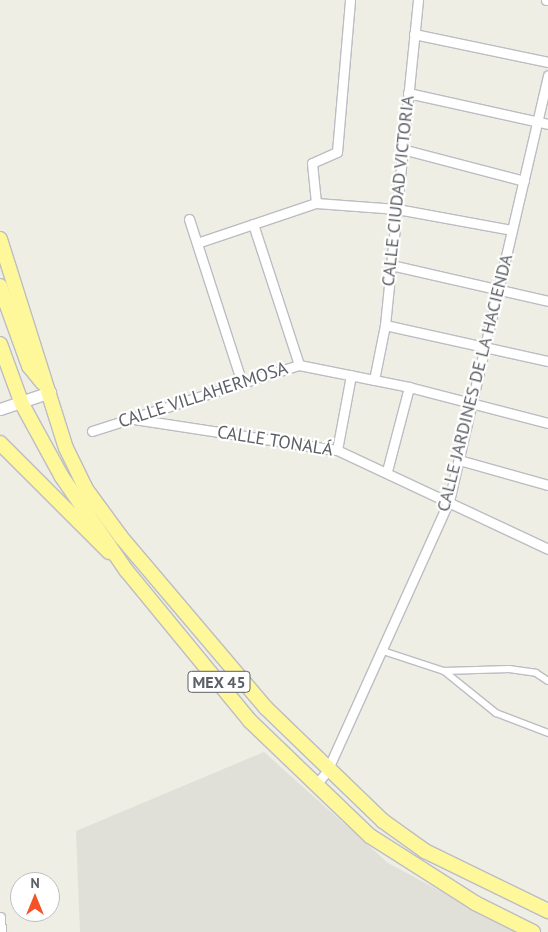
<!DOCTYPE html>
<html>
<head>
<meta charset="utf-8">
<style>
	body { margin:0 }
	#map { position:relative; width:548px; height:932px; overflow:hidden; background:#efeee4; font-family:"PT Sans",sans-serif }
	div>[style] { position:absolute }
	.industrial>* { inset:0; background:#e0e0d8 }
	.roads { filter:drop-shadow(1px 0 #bcbdc3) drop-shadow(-1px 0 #bcbdc3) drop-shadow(0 1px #bcbdc3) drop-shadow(0 -1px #bcbdc3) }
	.pedestrian>* { height:6px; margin:-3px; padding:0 3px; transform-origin:3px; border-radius:3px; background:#fff }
	.minor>* { height:9px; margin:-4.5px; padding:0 4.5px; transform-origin:4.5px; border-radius:4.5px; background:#fff }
	.tertiary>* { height:11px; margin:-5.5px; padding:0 5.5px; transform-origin:5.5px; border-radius:5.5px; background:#fff }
	.trunk>* { height:14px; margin:-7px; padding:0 7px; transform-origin:7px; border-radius:7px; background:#fff89a }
	span { translate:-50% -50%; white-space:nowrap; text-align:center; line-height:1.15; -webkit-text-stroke:4.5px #fff; paint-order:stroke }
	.shield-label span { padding:1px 4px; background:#fff; border:1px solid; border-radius:4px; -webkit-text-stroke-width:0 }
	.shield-label { font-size:16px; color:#5c5f65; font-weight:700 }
	.street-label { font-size:18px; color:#5c5f65 }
	.north { position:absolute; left:10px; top:872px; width:50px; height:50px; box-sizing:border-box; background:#fff; border:1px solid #bebfc1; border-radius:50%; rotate:0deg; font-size:14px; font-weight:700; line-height:20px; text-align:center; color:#5c5f65 }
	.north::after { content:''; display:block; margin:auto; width:18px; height:22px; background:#f35327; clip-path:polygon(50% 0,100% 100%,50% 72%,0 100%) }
</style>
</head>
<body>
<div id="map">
	<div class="industrial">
		<div style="clip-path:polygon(264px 752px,388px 863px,517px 932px,80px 932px,76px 831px)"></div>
	</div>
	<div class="roads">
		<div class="pedestrian">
			<div style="left:383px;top:651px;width:64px;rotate:18.2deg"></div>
			<div style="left:444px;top:671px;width:67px;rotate:38.9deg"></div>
			<div style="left:496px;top:713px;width:56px;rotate:21deg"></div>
			<div style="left:444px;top:671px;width:65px;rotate:-1.8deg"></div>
			<div style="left:509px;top:669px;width:27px;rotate:8deg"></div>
			<div style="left:536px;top:673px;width:14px;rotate:34deg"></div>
		</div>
		<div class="minor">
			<div style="left:546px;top:0;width:2px"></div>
			<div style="left:414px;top:34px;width:137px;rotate:11.8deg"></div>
			<div style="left:408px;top:93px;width:143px;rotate:12.5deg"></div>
			<div style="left:402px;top:149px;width:126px;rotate:14.7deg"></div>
			<div style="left:316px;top:203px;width:40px;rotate:-95.7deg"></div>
			<div style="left:312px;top:163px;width:27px;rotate:-24deg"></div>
			<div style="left:337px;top:152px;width:153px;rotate:-85.1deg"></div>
			<div style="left:189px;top:219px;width:172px;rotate:72.1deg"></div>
			<div style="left:253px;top:224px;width:148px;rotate:71.9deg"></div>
			<div style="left:197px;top:243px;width:126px;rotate:-18.6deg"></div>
			<div style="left:316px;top:203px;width:81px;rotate:4.2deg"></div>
			<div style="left:397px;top:209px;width:116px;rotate:10.4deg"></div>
			<div style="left:391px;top:265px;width:161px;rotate:12.9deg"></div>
			<div style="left:385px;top:325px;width:167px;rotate:12.5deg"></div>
			<div style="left:374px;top:380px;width:56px;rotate:-78.7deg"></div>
			<div style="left:385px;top:325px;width:327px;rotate:-84.2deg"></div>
			<div style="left:134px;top:419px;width:205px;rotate:8.7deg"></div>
			<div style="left:337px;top:450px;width:233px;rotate:25.1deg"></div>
			<div style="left:92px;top:431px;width:217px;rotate:-17.7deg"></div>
			<div style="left:299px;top:365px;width:112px;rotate:11.3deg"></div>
			<div style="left:409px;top:387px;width:144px;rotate:14.5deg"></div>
			<div style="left:337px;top:450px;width:76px;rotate:-79.4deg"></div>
			<div style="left:459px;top:460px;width:92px;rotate:15.7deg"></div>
			<div style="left:387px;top:471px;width:87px;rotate:-75.3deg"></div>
			<div style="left:315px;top:786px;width:19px;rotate:-51deg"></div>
			<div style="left:327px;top:771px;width:296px;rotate:-65.7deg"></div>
			<div style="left:449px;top:501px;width:437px;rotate:-76.9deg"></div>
			<div style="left:0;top:917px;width:15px;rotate:86deg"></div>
		</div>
		<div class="tertiary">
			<div style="left:0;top:409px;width:53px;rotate:-18.8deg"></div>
		</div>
		<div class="trunk">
			<div style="left:0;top:239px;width:219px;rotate:72.5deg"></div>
			<div style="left:66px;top:448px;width:46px;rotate:64deg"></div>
			<div style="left:86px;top:489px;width:59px;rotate:53.9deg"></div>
			<div style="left:121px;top:537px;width:224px;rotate:49.7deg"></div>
			<div style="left:266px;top:708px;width:163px;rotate:44deg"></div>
			<div style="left:383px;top:821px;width:52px;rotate:35.5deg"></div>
			<div style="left:425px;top:851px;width:137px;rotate:26deg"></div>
			<div style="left:0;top:286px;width:85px;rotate:70.1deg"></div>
			<div style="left:29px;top:366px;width:22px;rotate:51deg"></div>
			<div style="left:0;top:344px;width:64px;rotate:69.9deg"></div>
			<div style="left:22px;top:404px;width:83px;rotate:61.3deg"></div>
			<div style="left:62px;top:477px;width:113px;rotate:55.5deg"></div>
			<div style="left:126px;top:570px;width:195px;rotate:50.6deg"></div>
			<div style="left:250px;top:721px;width:166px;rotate:43.8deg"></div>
			<div style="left:370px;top:836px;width:125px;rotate:32.5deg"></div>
			<div style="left:475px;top:903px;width:65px;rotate:26.6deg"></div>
			<div style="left:0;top:443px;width:154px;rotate:45deg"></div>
		</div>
	</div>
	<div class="shield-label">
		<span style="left:219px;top:682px">MEX 45</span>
	</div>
	<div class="street-label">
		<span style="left:398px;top:191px;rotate:-84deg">CALLE CIUDAD VICTORIA</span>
		<span style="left:475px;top:383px;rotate:-76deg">CALLE JARDINES DE LA HACIENDA</span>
		<span style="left:203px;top:395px;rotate:-18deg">CALLE VILLAHERMOSA</span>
		<span style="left:275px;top:441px;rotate:9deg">CALLE TONALÁ</span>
	</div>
	<div class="north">N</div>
</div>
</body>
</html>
